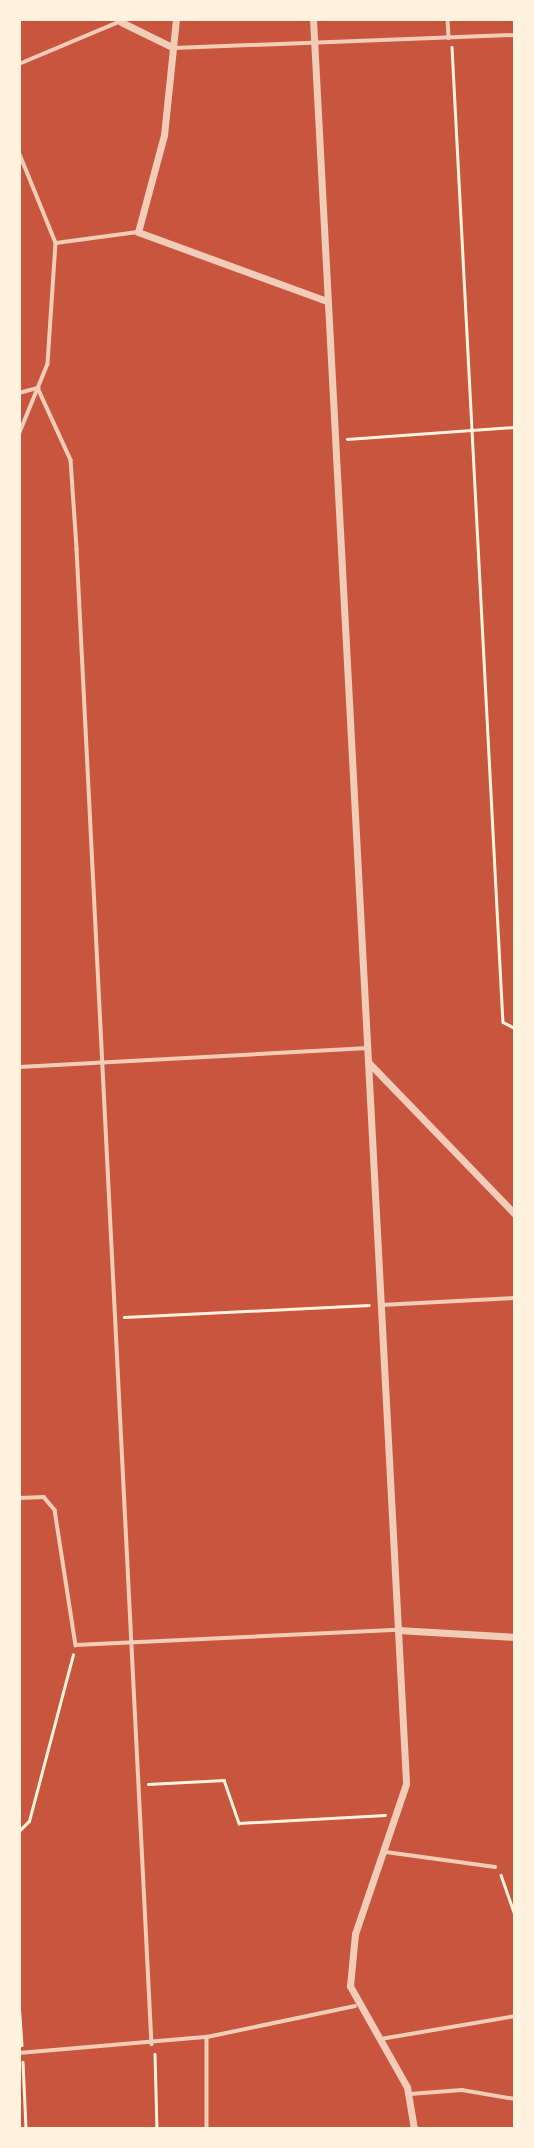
<!DOCTYPE html>
<html>
<head>
<meta charset="utf-8">
<style>
	body { margin:0 }
	#map { position:relative; width:534px; height:2148px; overflow:hidden; background:#c8553d; font-family:Overpass,sans-serif }
	div>[style] { position:absolute }
	.path>* { height:2.5px; margin:-1.25px; padding:0 1.25px; transform-origin:1.25px; border-radius:1.25px; background:#fff3e0 }
	.service>* { height:3.5px; margin:-1.75px; padding:0 1.75px; transform-origin:1.75px; border-radius:1.75px; background:#f1ccb7 }
	.minor>* { height:7px; margin:-3.5px; padding:0 3.5px; transform-origin:3.5px; border-radius:3.5px; background:#f1ccb7 }
	span { translate:-50% -50%; white-space:nowrap; text-align:center; line-height:1.15; -webkit-text-stroke:7px #fff3e0; paint-order:stroke }
	.frame { position:absolute; inset:0; border:21px solid #fff3e0; pointer-events:none }
</style>
</head>
<body>
<div id="map">
	<div class="path">
		<div style="left:452px;top:47px;width:976px;rotate:87.01deg"></div>
		<div style="left:503px;top:1022px;width:13px;rotate:27deg"></div>
		<div style="left:347px;top:439px;width:168px;rotate:-4.1deg"></div>
		<div style="left:124px;top:1317px;width:245px;rotate:-2.8deg"></div>
		<div style="left:148px;top:1784px;width:76px;rotate:-3deg"></div>
		<div style="left:224px;top:1780px;width:46px;rotate:70.8deg"></div>
		<div style="left:239px;top:1823px;width:146px;rotate:-3.1deg"></div>
		<div style="left:19px;top:1831px;width:14px;rotate:-45deg"></div>
		<div style="left:29px;top:1821px;width:172px;rotate:-75.2deg"></div>
		<div style="left:501px;top:1875px;width:42px;rotate:70.7deg"></div>
		<div style="left:19px;top:2001px;width:44px;rotate:86.1deg"></div>
		<div style="left:155px;top:2054px;width:75px;rotate:88.5deg"></div>
		<div style="left:23px;top:2062px;width:67px;rotate:87.4deg"></div>
		<div style="left:218px;top:2128px;width:130px"></div>
	</div>
	<div class="service">
		<div style="left:448px;top:19px;width:19px;rotate:87deg"></div>
		<div style="left:174px;top:48px;width:341px;rotate:-2.2deg"></div>
		<div style="left:19px;top:64px;width:108px;rotate:-22.8deg"></div>
		<div style="left:19px;top:152px;width:98px;rotate:67.9deg"></div>
		<div style="left:56px;top:243px;width:121px;rotate:93.8deg"></div>
		<div style="left:48px;top:364px;width:77px;rotate:112.2deg"></div>
		<div style="left:56px;top:243px;width:82px;rotate:-7.7deg"></div>
		<div style="left:38px;top:388px;width:79px;rotate:65.4deg"></div>
		<div style="left:71px;top:460px;width:89px;rotate:86.1deg"></div>
		<div style="left:77px;top:549px;width:1497px;rotate:87.13deg"></div>
		<div style="left:19px;top:393px;width:20px;rotate:-15deg"></div>
		<div style="left:19px;top:1067px;width:349px;rotate:-3.1deg"></div>
		<div style="left:381px;top:1305px;width:134px;rotate:-3deg"></div>
		<div style="left:19px;top:1498px;width:25px;rotate:-2deg"></div>
		<div style="left:44px;top:1497px;width:17px;rotate:50deg"></div>
		<div style="left:55px;top:1510px;width:137px;rotate:81.2deg"></div>
		<div style="left:76px;top:1645px;width:322px;rotate:-2.7deg"></div>
		<div style="left:386px;top:1852px;width:110px;rotate:7.8deg"></div>
		<div style="left:207px;top:2037px;width:92px;rotate:90deg"></div>
		<div style="left:381px;top:2039px;width:136px;rotate:-9.7deg"></div>
		<div style="left:19px;top:2053px;width:189px;rotate:-4.9deg"></div>
		<div style="left:207px;top:2037px;width:151px;rotate:-11.8deg"></div>
		<div style="left:410px;top:2094px;width:52px;rotate:-4.4deg"></div>
		<div style="left:462px;top:2090px;width:54px;rotate:9.6deg"></div>
	</div>
	<div class="minor">
		<div style="left:176px;top:19px;width:117px;rotate:95.9deg"></div>
		<div style="left:164px;top:135px;width:100px;rotate:105deg"></div>
		<div style="left:138px;top:232px;width:201px;rotate:20.1deg"></div>
		<div style="left:313px;top:19px;width:1767px;rotate:86.98deg"></div>
		<div style="left:406px;top:1784px;width:158px;rotate:108.8deg"></div>
		<div style="left:355px;top:1934px;width:52px;rotate:95.5deg"></div>
		<div style="left:350px;top:1986px;width:116px;rotate:60.6deg"></div>
		<div style="left:407px;top:2087px;width:43px;rotate:80.5deg"></div>
		<div style="left:121px;top:22px;width:57px;rotate:26.1deg"></div>
		<div style="left:368px;top:1062px;width:211px;rotate:46deg"></div>
		<div style="left:398px;top:1630px;width:117px;rotate:3.4deg"></div>
	</div>
	<div class="frame"></div>
</div>
</body>
</html>
